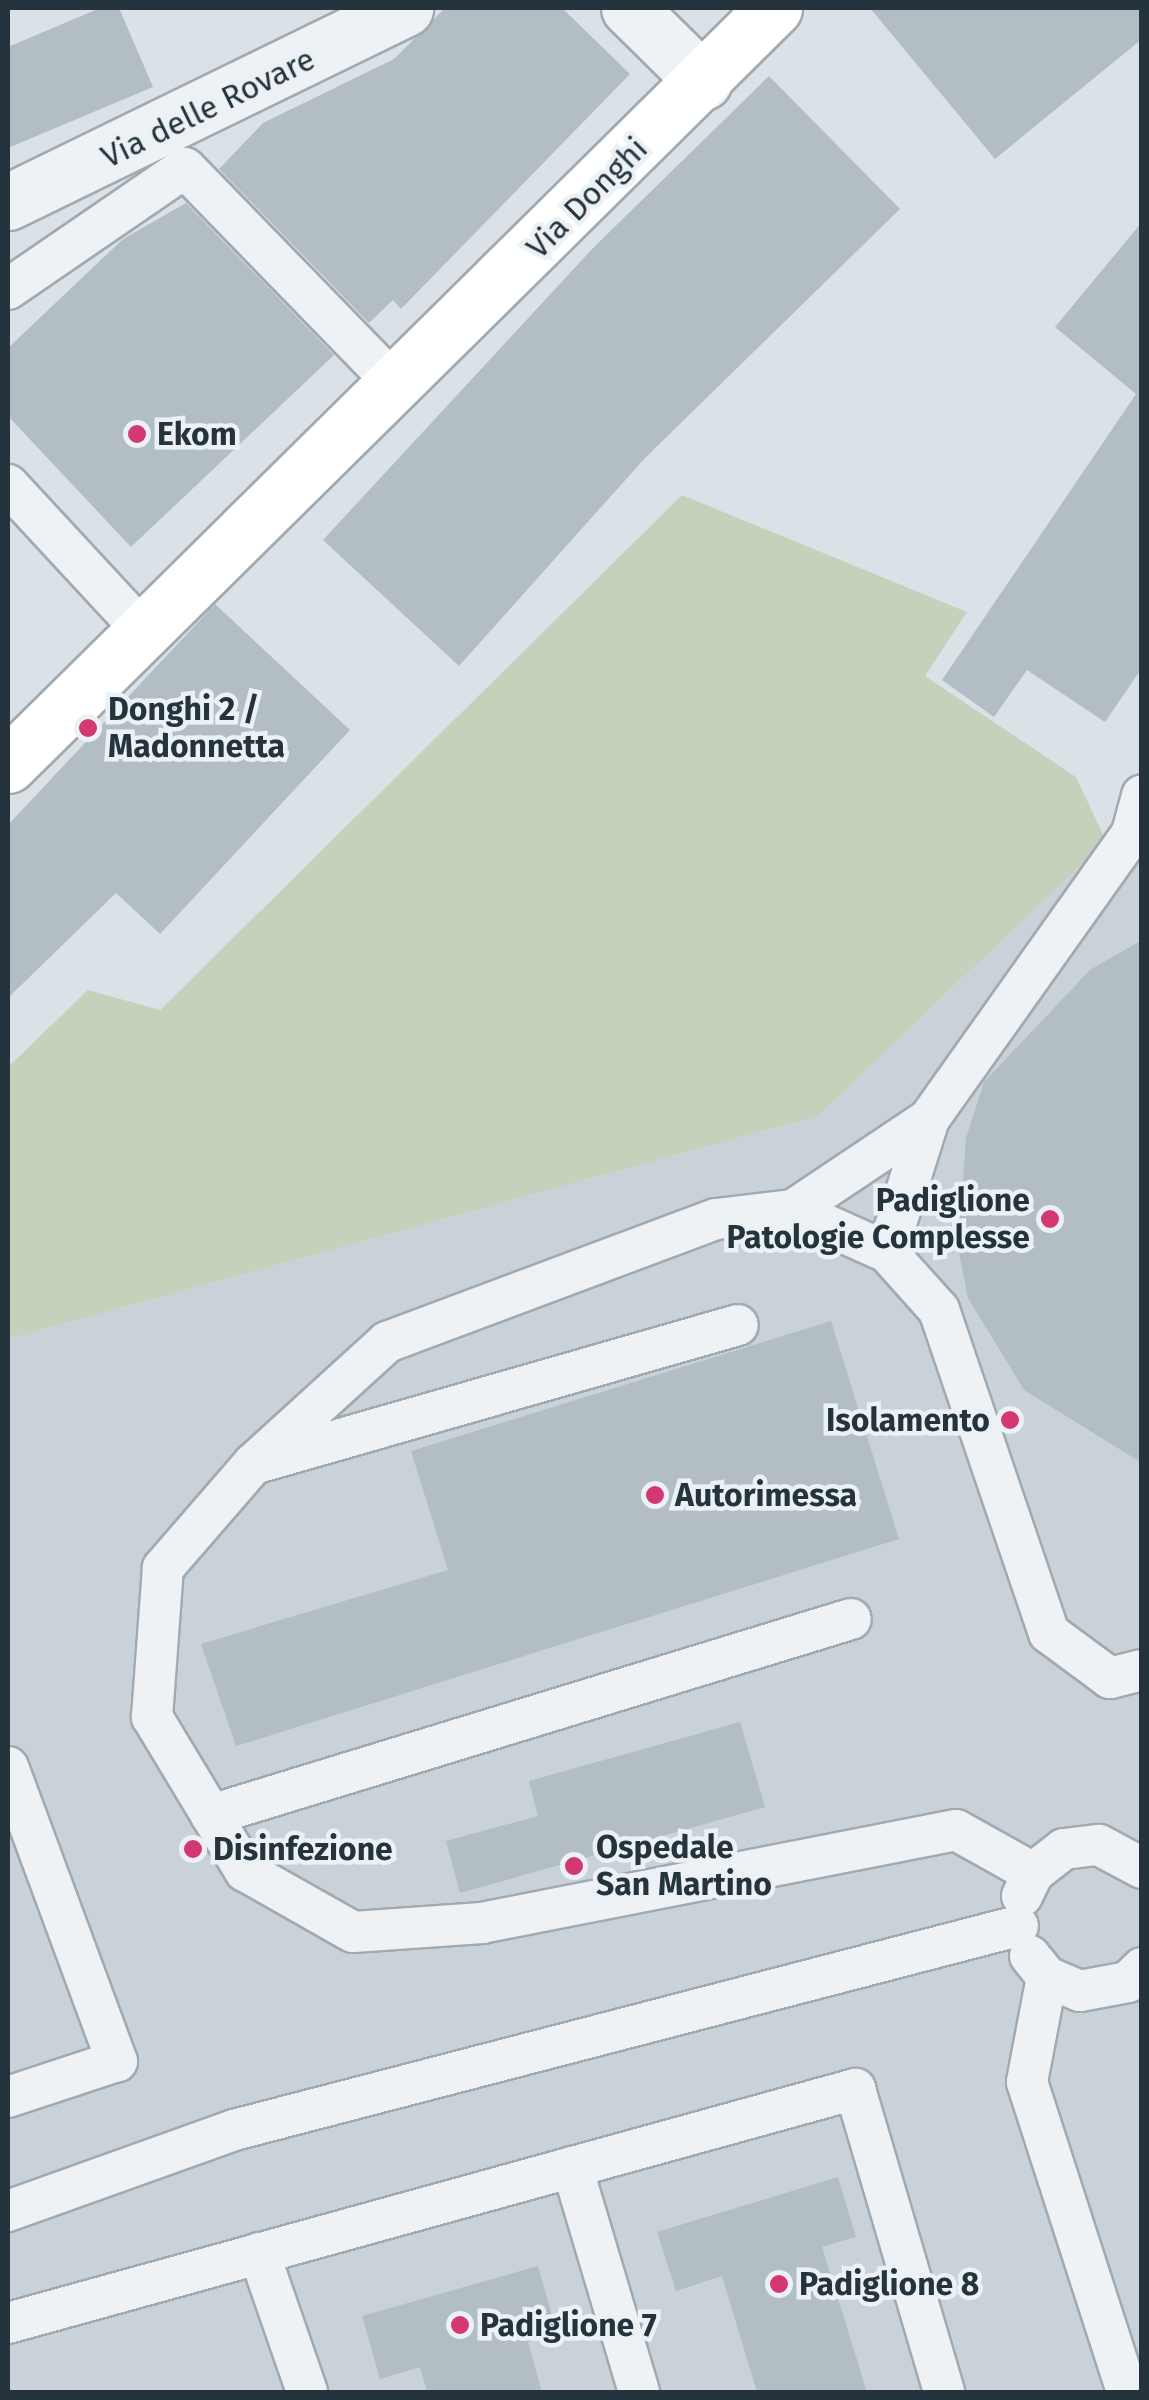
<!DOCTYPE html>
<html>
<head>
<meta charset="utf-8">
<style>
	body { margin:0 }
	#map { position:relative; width:1149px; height:2400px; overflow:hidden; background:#dbe2e7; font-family:"Fira Sans",sans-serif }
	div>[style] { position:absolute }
	.built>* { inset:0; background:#c9d2d9 }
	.green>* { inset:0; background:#c6d1bc }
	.building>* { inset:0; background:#b2bdc4 }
	.roads { filter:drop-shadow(2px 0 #a1aab1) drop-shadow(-2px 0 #a1aab1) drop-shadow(0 2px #a1aab1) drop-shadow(0 -2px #a1aab1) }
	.lane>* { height:40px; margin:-20px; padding:0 20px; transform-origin:20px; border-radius:20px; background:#eef2f5 }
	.street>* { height:55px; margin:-27.5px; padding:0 27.5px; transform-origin:27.5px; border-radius:27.5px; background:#eef2f5 }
	.secondary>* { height:55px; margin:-27.5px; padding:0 27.5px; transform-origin:27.5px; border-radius:27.5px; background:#fff }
	.dots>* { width:28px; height:28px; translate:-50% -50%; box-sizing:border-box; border:5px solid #ebf1f4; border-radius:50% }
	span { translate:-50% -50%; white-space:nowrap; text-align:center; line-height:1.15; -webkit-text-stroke:9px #ebf1f4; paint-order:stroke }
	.street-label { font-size:32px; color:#25333d }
	.poi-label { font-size:32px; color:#25333d; font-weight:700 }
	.left { translate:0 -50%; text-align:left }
	.right { translate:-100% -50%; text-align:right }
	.frame { position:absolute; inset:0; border:10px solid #25333d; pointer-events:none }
</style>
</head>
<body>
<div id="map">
	<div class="built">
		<div style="clip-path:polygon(1141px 830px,1141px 2392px,8px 2392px,8px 1339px,818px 1116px,1106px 841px)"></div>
	</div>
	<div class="green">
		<div style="clip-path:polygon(682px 495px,967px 612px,925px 676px,1076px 777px,1106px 841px,818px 1116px,8px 1339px,8px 1067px,88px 990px,160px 1010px)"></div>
	</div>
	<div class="building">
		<div style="clip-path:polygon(100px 8px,119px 8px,153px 87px,8px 148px,8px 47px)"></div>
		<div style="clip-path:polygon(445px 8px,562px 8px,630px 74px,401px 309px,393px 300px,369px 323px,219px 169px,263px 123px,394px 59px)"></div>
		<div style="clip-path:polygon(870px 8px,1142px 8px,1142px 39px,995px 159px)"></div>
		<div style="clip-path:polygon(769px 76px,900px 209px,645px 458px,459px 666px,323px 540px,594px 247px)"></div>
		<div style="clip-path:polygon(186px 203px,334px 355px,131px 547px,8px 416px,8px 348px,123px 239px)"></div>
		<div style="clip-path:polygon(1142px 222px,1142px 668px,1105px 722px,1027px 670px,994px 717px,942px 680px,1136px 394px,1055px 327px)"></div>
		<div style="clip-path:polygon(215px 604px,350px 730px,160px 934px,116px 893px,8px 998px,8px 825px)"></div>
		<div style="clip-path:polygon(1142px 940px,1142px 1463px,1024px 1390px,968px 1298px,958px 1247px,966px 1138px,984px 1082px,1090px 970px)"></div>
		<div style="clip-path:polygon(831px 1321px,899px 1539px,236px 1746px,201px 1644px,448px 1570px,411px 1451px)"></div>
		<div style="clip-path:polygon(740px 1722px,765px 1807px,460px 1893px,446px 1841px,538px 1816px,529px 1781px)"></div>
		<div style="clip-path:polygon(838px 2177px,856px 2237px,822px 2247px,867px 2392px,757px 2392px,722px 2276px,676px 2291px,657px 2232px)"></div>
		<div style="clip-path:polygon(538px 2266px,557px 2333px,528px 2342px,542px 2392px,427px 2392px,420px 2367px,380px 2379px,362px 2316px)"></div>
	</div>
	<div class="roads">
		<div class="lane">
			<div style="left:8px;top:289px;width:214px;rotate:-34.4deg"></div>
			<div style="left:185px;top:168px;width:304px;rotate:45.8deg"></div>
			<div style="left:8px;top:485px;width:202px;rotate:47.2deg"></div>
			<div style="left:793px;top:1210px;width:164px;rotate:-33.8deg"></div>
			<div style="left:887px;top:1252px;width:139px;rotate:-72.5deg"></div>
			<div style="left:929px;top:1119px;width:351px;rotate:-54.6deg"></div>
			<div style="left:1132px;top:833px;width:39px;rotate:-75deg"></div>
			<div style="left:257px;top:1463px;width:500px;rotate:-16.01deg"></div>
			<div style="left:8px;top:1767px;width:314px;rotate:69.7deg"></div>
			<div style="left:117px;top:2061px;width:115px;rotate:161.7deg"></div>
			<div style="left:211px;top:1815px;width:669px;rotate:-17.03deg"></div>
			<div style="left:1033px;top:1873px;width:88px;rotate:-150.8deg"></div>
			<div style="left:956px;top:1830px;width:483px;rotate:168.9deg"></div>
			<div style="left:482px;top:1923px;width:129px;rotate:176deg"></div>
			<div style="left:353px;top:1932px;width:124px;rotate:-150.5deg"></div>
			<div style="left:245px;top:1871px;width:180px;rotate:-121.1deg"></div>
			<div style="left:152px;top:1717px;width:149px;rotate:-85.8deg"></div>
			<div style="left:163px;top:1568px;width:138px;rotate:-49.1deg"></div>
			<div style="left:253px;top:1464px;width:181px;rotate:-42.3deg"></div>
			<div style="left:387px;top:1342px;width:351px;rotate:-20.5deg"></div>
			<div style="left:716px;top:1219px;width:78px;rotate:-6.7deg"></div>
			<div style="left:793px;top:1210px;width:103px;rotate:24.1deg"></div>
			<div style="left:887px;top:1252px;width:78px;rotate:48.1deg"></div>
			<div style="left:939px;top:1310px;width:341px;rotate:71.2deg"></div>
			<div style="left:1049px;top:1633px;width:76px;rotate:36.4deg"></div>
			<div style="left:1110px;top:1678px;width:33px;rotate:-14deg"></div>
			<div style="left:1022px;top:1896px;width:25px;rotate:-64deg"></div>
			<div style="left:1033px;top:1873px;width:39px;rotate:-38deg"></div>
			<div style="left:1064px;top:1849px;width:35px;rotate:-7deg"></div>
			<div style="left:1099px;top:1845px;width:49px;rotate:28.1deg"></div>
			<div style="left:1030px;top:1956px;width:27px;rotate:51deg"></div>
			<div style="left:1047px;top:1977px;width:36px;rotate:23deg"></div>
			<div style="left:1080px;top:1991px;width:49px;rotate:-10.6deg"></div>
			<div style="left:1128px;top:1982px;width:20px;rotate:-45deg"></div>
			<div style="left:1047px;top:1977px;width:107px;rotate:100.8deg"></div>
			<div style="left:1027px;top:2082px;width:326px;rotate:72.1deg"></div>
			<div style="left:572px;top:2167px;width:235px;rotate:73.4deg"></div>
			<div style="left:8px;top:2211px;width:240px;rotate:-19.7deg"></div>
			<div style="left:234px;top:2130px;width:810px;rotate:-14.59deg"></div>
			<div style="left:259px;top:2253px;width:147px;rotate:70.9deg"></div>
			<div style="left:8px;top:2323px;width:879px;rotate:-15.44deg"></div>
			<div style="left:855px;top:2089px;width:316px;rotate:73.6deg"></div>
		</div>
		<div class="street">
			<div style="left:629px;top:8px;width:105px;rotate:44.6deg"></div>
			<div style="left:8px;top:202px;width:442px;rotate:-26deg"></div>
		</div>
		<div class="secondary">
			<div style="left:8px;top:765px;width:1077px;rotate:-44.66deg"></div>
		</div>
	</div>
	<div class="dots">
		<div style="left:137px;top:434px;background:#d43872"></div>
		<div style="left:88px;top:728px;background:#d43872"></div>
		<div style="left:1050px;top:1219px;background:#d43872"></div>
		<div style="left:1010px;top:1420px;background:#d43872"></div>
		<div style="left:655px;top:1495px;background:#d43872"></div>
		<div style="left:193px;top:1849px;background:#d43872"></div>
		<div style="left:574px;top:1866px;background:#d43872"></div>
		<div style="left:779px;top:2284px;background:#d43872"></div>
		<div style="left:460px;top:2325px;background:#d43872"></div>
	</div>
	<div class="street-label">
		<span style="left:208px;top:108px;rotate:-26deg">Via delle Rovare</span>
		<span style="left:587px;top:198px;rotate:-45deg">Via Donghi</span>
	</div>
	<div class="poi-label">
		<span class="left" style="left:157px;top:434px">Ekom</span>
		<span class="left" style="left:108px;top:728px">Donghi 2 /<br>Madonnetta</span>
		<span class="right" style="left:1030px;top:1219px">Padiglione<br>Patologie Complesse</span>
		<span class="right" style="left:990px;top:1420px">Isolamento</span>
		<span class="left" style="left:675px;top:1495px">Autorimessa</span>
		<span class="left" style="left:596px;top:1866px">Ospedale<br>San Martino</span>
		<span class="left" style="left:213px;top:1849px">Disinfezione</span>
		<span class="left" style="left:799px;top:2284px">Padiglione 8</span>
		<span class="left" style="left:480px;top:2325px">Padiglione 7</span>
	</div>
	<div class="frame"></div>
</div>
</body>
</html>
